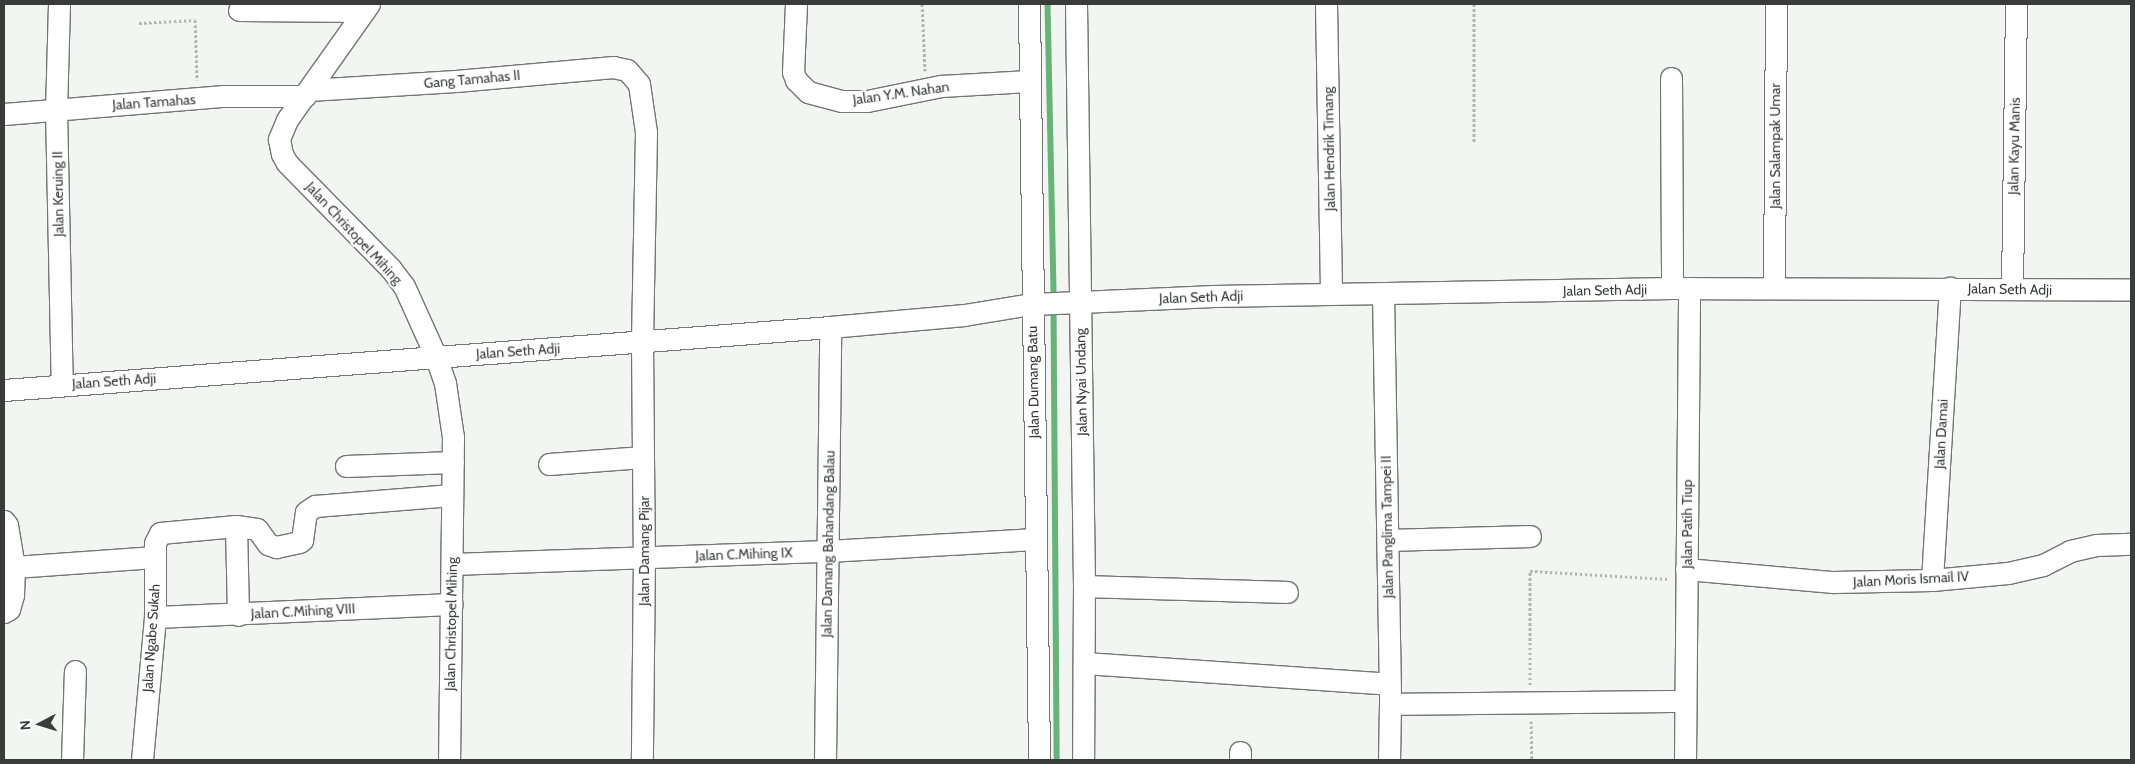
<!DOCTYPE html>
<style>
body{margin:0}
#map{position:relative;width:2135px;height:764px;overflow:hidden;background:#f2f5f2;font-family:Cabin,sans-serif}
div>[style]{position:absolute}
.stream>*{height:5.5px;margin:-2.75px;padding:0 2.75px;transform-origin:2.75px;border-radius:2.75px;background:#67b378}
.path>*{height:3px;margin-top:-1.5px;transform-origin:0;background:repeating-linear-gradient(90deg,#b2b4b2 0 2.5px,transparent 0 5px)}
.roads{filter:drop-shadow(1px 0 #737674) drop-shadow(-1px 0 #737674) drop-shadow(0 1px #737674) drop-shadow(0 -1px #737674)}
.minor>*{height:21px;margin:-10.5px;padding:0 10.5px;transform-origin:10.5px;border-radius:10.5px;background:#fff}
span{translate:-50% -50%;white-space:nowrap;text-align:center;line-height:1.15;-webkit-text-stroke:4px #fff;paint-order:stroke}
.street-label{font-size:14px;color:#3a3c3b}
.frame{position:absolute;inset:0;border:5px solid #3a3c3b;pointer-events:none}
.north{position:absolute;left:15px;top:699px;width:50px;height:50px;-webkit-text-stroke:4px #fff;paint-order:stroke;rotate:265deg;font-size:14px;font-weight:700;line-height:20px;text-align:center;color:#3a3c3b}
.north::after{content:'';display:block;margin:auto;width:18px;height:22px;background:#3a3c3b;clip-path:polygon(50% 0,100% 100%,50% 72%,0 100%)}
</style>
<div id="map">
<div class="stream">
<i style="left:1048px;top:4px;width:294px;rotate:88.8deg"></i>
<i style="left:1054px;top:307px;width:453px;rotate:89.6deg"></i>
</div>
<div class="path">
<i style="left:922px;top:4px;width:67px;rotate:87.4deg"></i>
<i style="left:1474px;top:4px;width:139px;rotate:90deg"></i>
<i style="left:139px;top:23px;width:56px;rotate:-3.1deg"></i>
<i style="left:195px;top:20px;width:60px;rotate:88.1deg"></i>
<i style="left:1530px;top:685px;width:114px;rotate:-90deg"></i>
<i style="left:1530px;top:571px;width:138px;rotate:3.3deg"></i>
<i style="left:1531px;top:721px;width:39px;rotate:89deg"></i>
</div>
<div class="roads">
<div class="minor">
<i style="left:59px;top:4px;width:105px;rotate:91.6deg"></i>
<i style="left:56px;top:109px;width:276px;rotate:88.8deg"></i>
<i style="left:369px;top:4px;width:142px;rotate:125.3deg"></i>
<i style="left:287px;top:120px;width:21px;rotate:113deg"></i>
<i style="left:279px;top:139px;width:15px;rotate:79deg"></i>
<i style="left:282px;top:154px;width:10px;rotate:61deg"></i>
<i style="left:287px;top:163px;width:148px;rotate:45.5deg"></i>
<i style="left:391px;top:269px;width:21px;rotate:53deg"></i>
<i style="left:404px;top:286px;width:78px;rotate:65.7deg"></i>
<i style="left:436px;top:357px;width:28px;rotate:71deg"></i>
<i style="left:445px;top:383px;width:55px;rotate:81.6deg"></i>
<i style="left:453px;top:437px;width:323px;rotate:90.7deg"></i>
<i style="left:796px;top:4px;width:68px;rotate:92.5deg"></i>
<i style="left:793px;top:72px;width:9px;rotate:69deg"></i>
<i style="left:796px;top:80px;width:17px;rotate:45deg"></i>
<i style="left:808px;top:92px;width:35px;rotate:15deg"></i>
<i style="left:842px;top:101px;width:25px"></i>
<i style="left:867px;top:101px;width:76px;rotate:-11.5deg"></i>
<i style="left:941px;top:86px;width:88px;rotate:-3.3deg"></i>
<i style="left:1029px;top:4px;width:756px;rotate:89.24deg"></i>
<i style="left:1076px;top:4px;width:582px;rotate:89.21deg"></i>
<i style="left:1084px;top:586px;width:174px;rotate:90.3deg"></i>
<i style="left:1326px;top:4px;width:290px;rotate:89deg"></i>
<i style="left:239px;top:10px;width:125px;rotate:0.5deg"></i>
<i style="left:1671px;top:78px;width:210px;rotate:89.7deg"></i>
<i style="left:309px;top:90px;width:147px;rotate:-3.5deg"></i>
<i style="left:456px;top:81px;width:158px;rotate:-5.1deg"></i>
<i style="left:613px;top:67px;width:14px;rotate:12deg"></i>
<i style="left:627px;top:70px;width:18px;rotate:49deg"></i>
<i style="left:639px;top:84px;width:49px;rotate:81.7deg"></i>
<i style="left:646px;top:132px;width:210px;rotate:91.1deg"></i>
<i style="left:642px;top:342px;width:215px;rotate:89.5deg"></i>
<i style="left:644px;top:557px;width:203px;rotate:90.6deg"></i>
<i style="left:4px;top:114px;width:221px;rotate:-4.7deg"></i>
<i style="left:224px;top:96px;width:81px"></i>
<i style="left:1774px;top:288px;width:284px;rotate:-89.6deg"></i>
<i style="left:2012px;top:289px;width:285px;rotate:-89.2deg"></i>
<i style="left:1383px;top:293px;width:411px;rotate:89deg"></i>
<i style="left:1390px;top:704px;width:56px;rotate:91deg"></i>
<i style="left:4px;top:390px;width:828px;rotate:-4.36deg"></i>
<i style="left:830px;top:327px;width:135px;rotate:-5.1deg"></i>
<i style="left:964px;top:315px;width:68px;rotate:-9.3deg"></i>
<i style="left:1031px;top:304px;width:49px;rotate:-2.3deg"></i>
<i style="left:1080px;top:302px;width:134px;rotate:-2.6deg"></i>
<i style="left:1214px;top:296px;width:458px;rotate:-1deg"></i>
<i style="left:1672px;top:288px;width:459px;rotate:0.2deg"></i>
<i style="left:549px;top:464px;width:94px;rotate:-4.3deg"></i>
<i style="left:346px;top:466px;width:107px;rotate:-2.1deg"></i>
<i style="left:4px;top:521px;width:5px;rotate:53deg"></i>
<i style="left:7px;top:525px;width:43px;rotate:80.5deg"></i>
<i style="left:14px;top:567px;width:141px;rotate:-4.1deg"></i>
<i style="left:236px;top:526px;width:21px;rotate:8deg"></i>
<i style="left:257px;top:529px;width:19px;rotate:54deg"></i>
<i style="left:268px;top:544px;width:9px;rotate:21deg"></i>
<i style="left:276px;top:547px;width:24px;rotate:-12deg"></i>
<i style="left:299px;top:542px;width:4px;rotate:-34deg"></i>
<i style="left:302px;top:540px;width:28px;rotate:-82deg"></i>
<i style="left:306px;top:512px;width:11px;rotate:-34deg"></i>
<i style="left:315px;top:506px;width:137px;rotate:-4.6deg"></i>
<i style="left:1388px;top:540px;width:142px;rotate:-1.6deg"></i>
<i style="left:452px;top:564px;width:376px;rotate:-2deg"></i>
<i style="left:828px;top:551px;width:207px;rotate:-3.3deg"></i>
<i style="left:1686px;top:569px;width:148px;rotate:5.1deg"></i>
<i style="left:1833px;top:582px;width:99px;rotate:-1.2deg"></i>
<i style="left:1932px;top:580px;width:76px;rotate:-5.3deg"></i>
<i style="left:2008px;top:573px;width:36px;rotate:-13deg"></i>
<i style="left:2043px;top:565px;width:30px;rotate:-27deg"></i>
<i style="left:2070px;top:551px;width:27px;rotate:-13deg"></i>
<i style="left:2096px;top:545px;width:35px;rotate:-2deg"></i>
<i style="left:1932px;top:580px;width:293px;rotate:-86.5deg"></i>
<i style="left:1084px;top:586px;width:203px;rotate:1.7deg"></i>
<i style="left:4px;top:612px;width:6px;rotate:-31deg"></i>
<i style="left:9px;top:609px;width:15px;rotate:-74deg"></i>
<i style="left:13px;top:595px;width:28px;rotate:-88deg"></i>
<i style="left:155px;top:617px;width:297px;rotate:-2.5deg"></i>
<i style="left:1084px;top:663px;width:306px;rotate:3.9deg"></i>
<i style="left:1390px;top:704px;width:295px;rotate:-0.6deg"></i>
<i style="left:1240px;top:752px;width:8px;rotate:90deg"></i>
<i style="left:72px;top:760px;width:89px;rotate:-88.1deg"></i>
<i style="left:142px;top:760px;width:144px;rotate:-84.8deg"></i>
<i style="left:155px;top:617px;width:74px;rotate:-90deg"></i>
<i style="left:155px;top:543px;width:11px;rotate:-63deg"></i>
<i style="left:160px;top:533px;width:76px;rotate:-5.3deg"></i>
<i style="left:236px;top:526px;width:89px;rotate:88.7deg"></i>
<i style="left:825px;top:760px;width:433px;rotate:-89.3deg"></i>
<i style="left:1685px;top:760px;width:472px;rotate:-89.5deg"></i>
</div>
</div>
<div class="street-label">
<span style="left:472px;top:79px;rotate:-5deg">Gang Tamahas II</span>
<span style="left:901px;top:93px;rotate:-8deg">Jalan Y.M. Nahan</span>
<span style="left:154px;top:102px;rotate:-4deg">Jalan Tamahas</span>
<span style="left:1775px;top:146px;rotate:-90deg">Jalan Salampak Umar</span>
<span style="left:2014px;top:146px;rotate:-89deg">Jalan Kayu Manis</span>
<span style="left:1329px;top:149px;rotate:-91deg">Jalan Hendrik Timang</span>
<span style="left:58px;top:194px;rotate:-91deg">Jalan Keruing II</span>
<span style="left:354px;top:233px;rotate:47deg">Jalan Christopel Mihing</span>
<span style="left:2010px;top:289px;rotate:1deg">Jalan Seth Adji</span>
<span style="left:1605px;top:290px;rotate:-1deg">Jalan Seth Adji</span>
<span style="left:1201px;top:297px;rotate:-2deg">Jalan Seth Adji</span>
<span style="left:518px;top:351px;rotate:-4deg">Jalan Seth Adji</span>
<span style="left:114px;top:381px;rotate:-4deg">Jalan Seth Adji</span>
<span style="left:1033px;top:382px;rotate:-91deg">Jalan Dumang Batu</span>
<span style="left:1081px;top:382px;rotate:-91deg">Jalan Nyai Undang</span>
<span style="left:1941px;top:434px;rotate:-87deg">Jalan Damai</span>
<span style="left:1687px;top:524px;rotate:-90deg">Jalan Patih Tiup</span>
<span style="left:1387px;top:527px;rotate:-91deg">Jalan Panglima Tampei II</span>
<span style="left:828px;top:544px;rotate:-89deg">Jalan Damang Bahandang Balau</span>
<span style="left:644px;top:551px;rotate:-90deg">Jalan Damang Pijar</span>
<span style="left:744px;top:554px;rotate:-2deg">Jalan C.Mihing IX</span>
<span style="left:1911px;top:579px;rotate:-3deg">Jalan Moris Ismail IV</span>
<span style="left:303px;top:611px;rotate:-3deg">Jalan C.Mihing VIII</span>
<span style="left:451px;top:624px;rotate:-89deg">Jalan Christopel Mihing</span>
<span style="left:151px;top:638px;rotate:-86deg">Jalan Ngabe Sukah</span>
</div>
<div class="frame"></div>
<div class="north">N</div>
</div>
